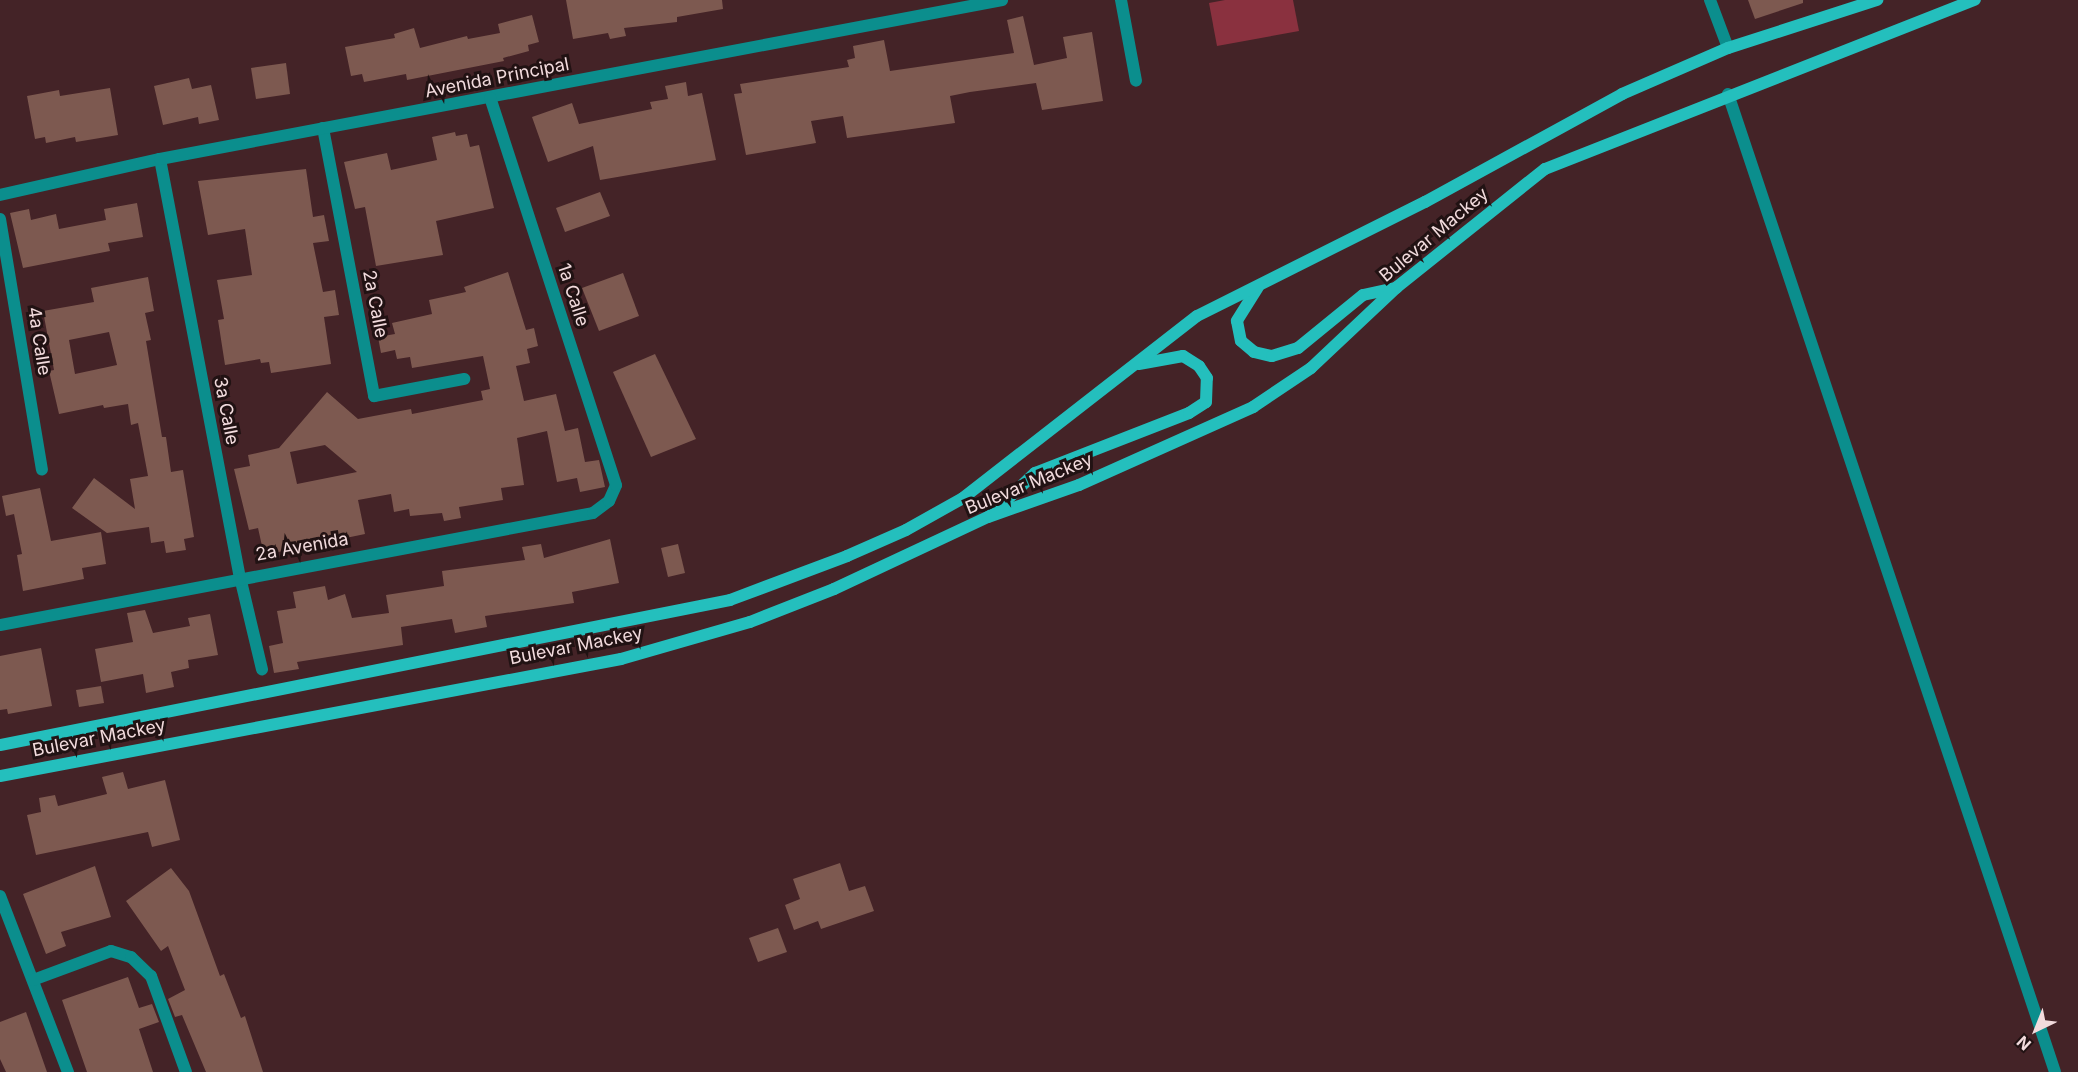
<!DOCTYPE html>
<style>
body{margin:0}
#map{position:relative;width:2078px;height:1072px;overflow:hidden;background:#442327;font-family:Inter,sans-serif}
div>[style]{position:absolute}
.green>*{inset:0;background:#8a313f}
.building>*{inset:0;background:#7d5950}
.minor>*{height:12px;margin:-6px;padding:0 6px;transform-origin:6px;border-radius:6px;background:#0b8e8d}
.tertiary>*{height:12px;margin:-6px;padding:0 6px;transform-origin:6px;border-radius:6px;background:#0b8e8d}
.secondary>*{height:12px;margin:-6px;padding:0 6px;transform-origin:6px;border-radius:6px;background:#24bfbd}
span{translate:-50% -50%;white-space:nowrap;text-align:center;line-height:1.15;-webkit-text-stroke:6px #211213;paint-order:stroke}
.street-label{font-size:18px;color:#f2dbdd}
.north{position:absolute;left:2006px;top:1000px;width:60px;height:60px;-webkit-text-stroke:4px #211213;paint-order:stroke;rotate:223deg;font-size:16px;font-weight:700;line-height:24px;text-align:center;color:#f2dbdd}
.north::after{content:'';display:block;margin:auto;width:21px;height:27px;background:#f2dbdd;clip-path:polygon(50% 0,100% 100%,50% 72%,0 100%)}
</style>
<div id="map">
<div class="green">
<i style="clip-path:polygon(1225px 0,1293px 0,1299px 31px,1217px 46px,1209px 3px)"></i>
</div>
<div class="building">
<i style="clip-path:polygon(566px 0,722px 0,723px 9px,677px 17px,677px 22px,624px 28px,626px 36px,610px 39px,608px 33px,573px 39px)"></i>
<i style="clip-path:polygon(1748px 0,1803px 0,1803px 3px,1755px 19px)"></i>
<i style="clip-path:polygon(532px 15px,539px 42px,528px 45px,529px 51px,503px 58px,504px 61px,407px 80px,406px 74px,364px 82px,362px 74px,351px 76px,345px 47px,395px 38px,394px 34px,414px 28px,420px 48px,467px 36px,468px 39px,500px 33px,498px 24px)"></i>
<i style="clip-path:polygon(1023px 16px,1034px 65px,1067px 58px,1063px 37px,1092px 32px,1103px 101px,1042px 110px,1036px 83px,970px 92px,950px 96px,955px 123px,847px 138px,843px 116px,811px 121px,816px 143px,746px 155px,734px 94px,742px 93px,740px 84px,849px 67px,847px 60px,855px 58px,853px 46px,884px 40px,890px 71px,1014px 53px,1007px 20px)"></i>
<i style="clip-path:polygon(286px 63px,290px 94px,256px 99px,251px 68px)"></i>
<i style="clip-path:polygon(189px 78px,192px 89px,211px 85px,219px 120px,199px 124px,198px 117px,163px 125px,154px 86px)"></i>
<i style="clip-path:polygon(686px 82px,688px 96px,702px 93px,716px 160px,600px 180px,593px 146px,548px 162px,532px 117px,572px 103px,579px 124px,652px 109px,650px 102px,668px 99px,665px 86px)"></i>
<i style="clip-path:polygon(110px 88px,118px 135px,76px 142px,75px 137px,46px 143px,45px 137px,35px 139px,27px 96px,59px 90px,60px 96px)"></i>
<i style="clip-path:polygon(455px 132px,456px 136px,467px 134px,470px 147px,479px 145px,494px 208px,436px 221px,443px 255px,376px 266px,365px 207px,355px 209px,344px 162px,387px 153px,391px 170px,437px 160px,432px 137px)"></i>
<i style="clip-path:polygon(306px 169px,313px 217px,324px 215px,329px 241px,313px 243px,323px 292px,335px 290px,339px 315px,324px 317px,331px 364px,271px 373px,269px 362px,261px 363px,260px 359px,225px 365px,218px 320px,224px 319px,217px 280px,252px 275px,245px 229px,208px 235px,198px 181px)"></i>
<i style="clip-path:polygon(600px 192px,610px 216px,565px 232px,556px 208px)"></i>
<i style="clip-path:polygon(137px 203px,143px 237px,108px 243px,110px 251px,23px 268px,10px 213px,29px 209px,31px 220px,56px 214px,59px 229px,106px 220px,104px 209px)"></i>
<i style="clip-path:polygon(evenodd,508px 272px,526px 330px,534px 328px,538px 346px,527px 349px,530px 363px,516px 366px,524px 401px,556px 394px,565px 431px,578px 428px,585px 462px,599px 460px,605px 487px,580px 492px,577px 478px,557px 482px,547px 431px,517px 438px,524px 485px,501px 488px,503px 500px,459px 507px,461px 518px,444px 521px,442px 513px,410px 516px,409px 509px,394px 512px,391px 494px,358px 500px,365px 534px,264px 555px,258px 528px,249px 530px,234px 469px,250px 466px,248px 455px,279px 448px,327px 392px,358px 419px,411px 409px,412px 414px,483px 400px,481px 391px,490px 389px,483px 356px,412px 368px,410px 357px,397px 359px,395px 350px,381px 353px,378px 337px,395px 334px,392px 323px,432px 314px,429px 300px,466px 292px,464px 287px,508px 272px,325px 445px,357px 472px,297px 484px,290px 452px,325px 445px)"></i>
<i style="clip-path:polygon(623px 273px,639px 316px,599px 331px,582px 288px)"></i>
<i style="clip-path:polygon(evenodd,148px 277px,154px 311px,145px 313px,151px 340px,146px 341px,162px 437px,166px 437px,171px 472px,183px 470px,194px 537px,184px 539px,186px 550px,166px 553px,164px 541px,151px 543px,149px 527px,107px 533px,72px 508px,94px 478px,135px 509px,130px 479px,148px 476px,138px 423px,131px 425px,128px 404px,104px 408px,103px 405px,59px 414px,49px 371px,54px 370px,43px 311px,94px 302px,91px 288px,148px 277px,109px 332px,117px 365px,75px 374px,69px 340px,109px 332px)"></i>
<i style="clip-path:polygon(655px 354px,696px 439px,651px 457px,613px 372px)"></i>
<i style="clip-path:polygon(40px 488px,51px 541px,101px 532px,106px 564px,82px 568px,84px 579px,23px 591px,17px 555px,22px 554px,14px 514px,6px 516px,2px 496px)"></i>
<i style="clip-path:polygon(610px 539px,619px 583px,572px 592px,574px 603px,485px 616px,487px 627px,455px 633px,452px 619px,401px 627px,403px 645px,297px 662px,299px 669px,274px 673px,269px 646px,283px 643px,277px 611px,296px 608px,293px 592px,325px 586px,328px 600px,345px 594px,352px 618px,389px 613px,386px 595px,444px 586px,442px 571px,525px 560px,522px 547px,541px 544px,544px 558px)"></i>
<i style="clip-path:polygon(678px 544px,685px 573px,668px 577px,661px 548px)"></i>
<i style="clip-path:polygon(145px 610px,153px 633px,190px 626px,188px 618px,210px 614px,218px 655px,188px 660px,189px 668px,171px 672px,174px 687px,146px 693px,143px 674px,101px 682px,95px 649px,133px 642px,127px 613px)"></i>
<i style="clip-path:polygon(41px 648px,52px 706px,8px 714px,7px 709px,0 710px,0 656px)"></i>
<i style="clip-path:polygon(101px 686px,104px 703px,79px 707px,76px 690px)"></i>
<i style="clip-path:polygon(123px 772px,128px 789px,165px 780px,180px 840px,152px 847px,148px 832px,36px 855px,27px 815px,41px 812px,39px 798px,55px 795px,58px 806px,107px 794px,102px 777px)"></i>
<i style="clip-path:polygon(840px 863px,849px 891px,865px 886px,874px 911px,821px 929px,818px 921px,794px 930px,785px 905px,800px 899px,793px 879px)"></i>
<i style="clip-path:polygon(95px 866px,111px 917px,61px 932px,66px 946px,46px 954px,23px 894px)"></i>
<i style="clip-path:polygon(171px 868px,189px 891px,220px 976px,224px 974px,241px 1018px,245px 1016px,263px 1072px,206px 1072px,182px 1015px,175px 1017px,168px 999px,185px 990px,168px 946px,161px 951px,126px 901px)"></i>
<i style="clip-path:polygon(778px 928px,787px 952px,758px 962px,749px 938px)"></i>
<i style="clip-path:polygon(128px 977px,139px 1008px,152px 1004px,159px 1022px,139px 1029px,153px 1072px,87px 1072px,62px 1000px)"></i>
<i style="clip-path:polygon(26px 1012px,47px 1072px,6px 1072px,0 1059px,0 1022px)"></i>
</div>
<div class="minor">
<i style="left:1121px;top:0;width:82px;rotate:79.5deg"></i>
<i style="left:1710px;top:0;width:51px;rotate:69.4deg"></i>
<i style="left:323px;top:128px;width:273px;rotate:79.2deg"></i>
<i style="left:374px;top:396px;width:92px;rotate:-10.7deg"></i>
<i style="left:160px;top:159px;width:426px;rotate:79.2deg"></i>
<i style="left:240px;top:577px;width:95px;rotate:76.6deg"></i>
<i style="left:0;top:195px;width:164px;rotate:-12.7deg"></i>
<i style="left:160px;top:159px;width:857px;rotate:-10.69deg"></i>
<i style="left:0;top:219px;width:254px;rotate:80.5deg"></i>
<i style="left:0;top:625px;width:603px;rotate:-10.7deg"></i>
<i style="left:593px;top:513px;width:20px;rotate:-37deg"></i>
<i style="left:609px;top:501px;width:17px;rotate:-66deg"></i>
<i style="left:616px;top:485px;width:407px;rotate:-108deg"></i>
<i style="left:0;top:896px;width:189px;rotate:68.9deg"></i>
<i style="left:33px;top:980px;width:83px;rotate:-20.4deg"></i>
<i style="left:111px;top:951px;width:21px;rotate:17deg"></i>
<i style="left:131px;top:957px;width:28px;rotate:44deg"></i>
<i style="left:151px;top:976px;width:102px;rotate:70deg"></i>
</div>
<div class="tertiary">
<i style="left:1728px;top:94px;width:1031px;rotate:71.51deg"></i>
</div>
<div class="secondary">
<i style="left:1258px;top:287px;width:40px;rotate:122deg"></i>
<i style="left:1237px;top:321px;width:20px;rotate:79deg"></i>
<i style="left:1241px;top:341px;width:17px;rotate:40deg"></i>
<i style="left:1254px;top:352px;width:18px;rotate:13deg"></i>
<i style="left:1272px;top:356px;width:27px;rotate:-17deg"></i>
<i style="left:1298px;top:348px;width:84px;rotate:-39.2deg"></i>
<i style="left:1363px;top:295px;width:34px;rotate:-12deg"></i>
<i style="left:991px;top:515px;width:61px;rotate:-43.7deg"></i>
<i style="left:1035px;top:473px;width:165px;rotate:-21.3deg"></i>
<i style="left:1189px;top:413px;width:20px;rotate:-33deg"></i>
<i style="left:1206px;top:402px;width:24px;rotate:-88deg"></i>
<i style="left:1207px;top:378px;width:14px;rotate:-124deg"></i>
<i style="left:1199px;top:366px;width:19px;rotate:-148deg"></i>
<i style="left:1183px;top:356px;width:45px;rotate:169.7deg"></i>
<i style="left:0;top:745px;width:744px;rotate:-11.23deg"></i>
<i style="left:730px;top:600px;width:125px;rotate:-20.6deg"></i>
<i style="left:847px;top:556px;width:64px;rotate:-23.8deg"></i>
<i style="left:906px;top:530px;width:65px;rotate:-29.3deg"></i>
<i style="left:963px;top:498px;width:296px;rotate:-37.9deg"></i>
<i style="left:1197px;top:316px;width:255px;rotate:-26.6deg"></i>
<i style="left:1425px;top:202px;width:225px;rotate:-28.7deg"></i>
<i style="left:1622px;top:94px;width:116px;rotate:-23.5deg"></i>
<i style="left:1728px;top:48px;width:157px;rotate:-17.9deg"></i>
<i style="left:0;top:776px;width:632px;rotate:-10.67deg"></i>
<i style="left:621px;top:659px;width:134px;rotate:-16deg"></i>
<i style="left:750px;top:622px;width:90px;rotate:-21.4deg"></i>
<i style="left:834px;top:589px;width:170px;rotate:-25.1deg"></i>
<i style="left:988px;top:517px;width:96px;rotate:-19.4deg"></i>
<i style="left:1079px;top:485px;width:191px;rotate:-24.1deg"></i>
<i style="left:1253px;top:407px;width:70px;rotate:-33.9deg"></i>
<i style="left:1311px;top:368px;width:118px;rotate:-43.3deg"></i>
<i style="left:1397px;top:287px;width:189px;rotate:-38.6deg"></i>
<i style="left:1545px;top:169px;width:462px;rotate:-21.5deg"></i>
</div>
<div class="street-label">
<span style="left:497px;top:78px;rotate:-11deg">Avenida Principal</span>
<span style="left:1434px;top:235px;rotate:-40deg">Bulevar Mackey</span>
<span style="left:573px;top:295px;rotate:72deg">1a Calle</span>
<span style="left:375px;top:304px;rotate:79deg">2a Calle</span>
<span style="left:39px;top:341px;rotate:81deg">4a Calle</span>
<span style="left:226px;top:411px;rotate:79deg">3a Calle</span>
<span style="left:1029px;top:484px;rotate:-22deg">Bulevar Mackey</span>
<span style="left:302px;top:547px;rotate:-10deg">2a Avenida</span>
<span style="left:576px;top:646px;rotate:-11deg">Bulevar Mackey</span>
<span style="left:99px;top:738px;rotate:-11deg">Bulevar Mackey</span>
</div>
<div class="north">N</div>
</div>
